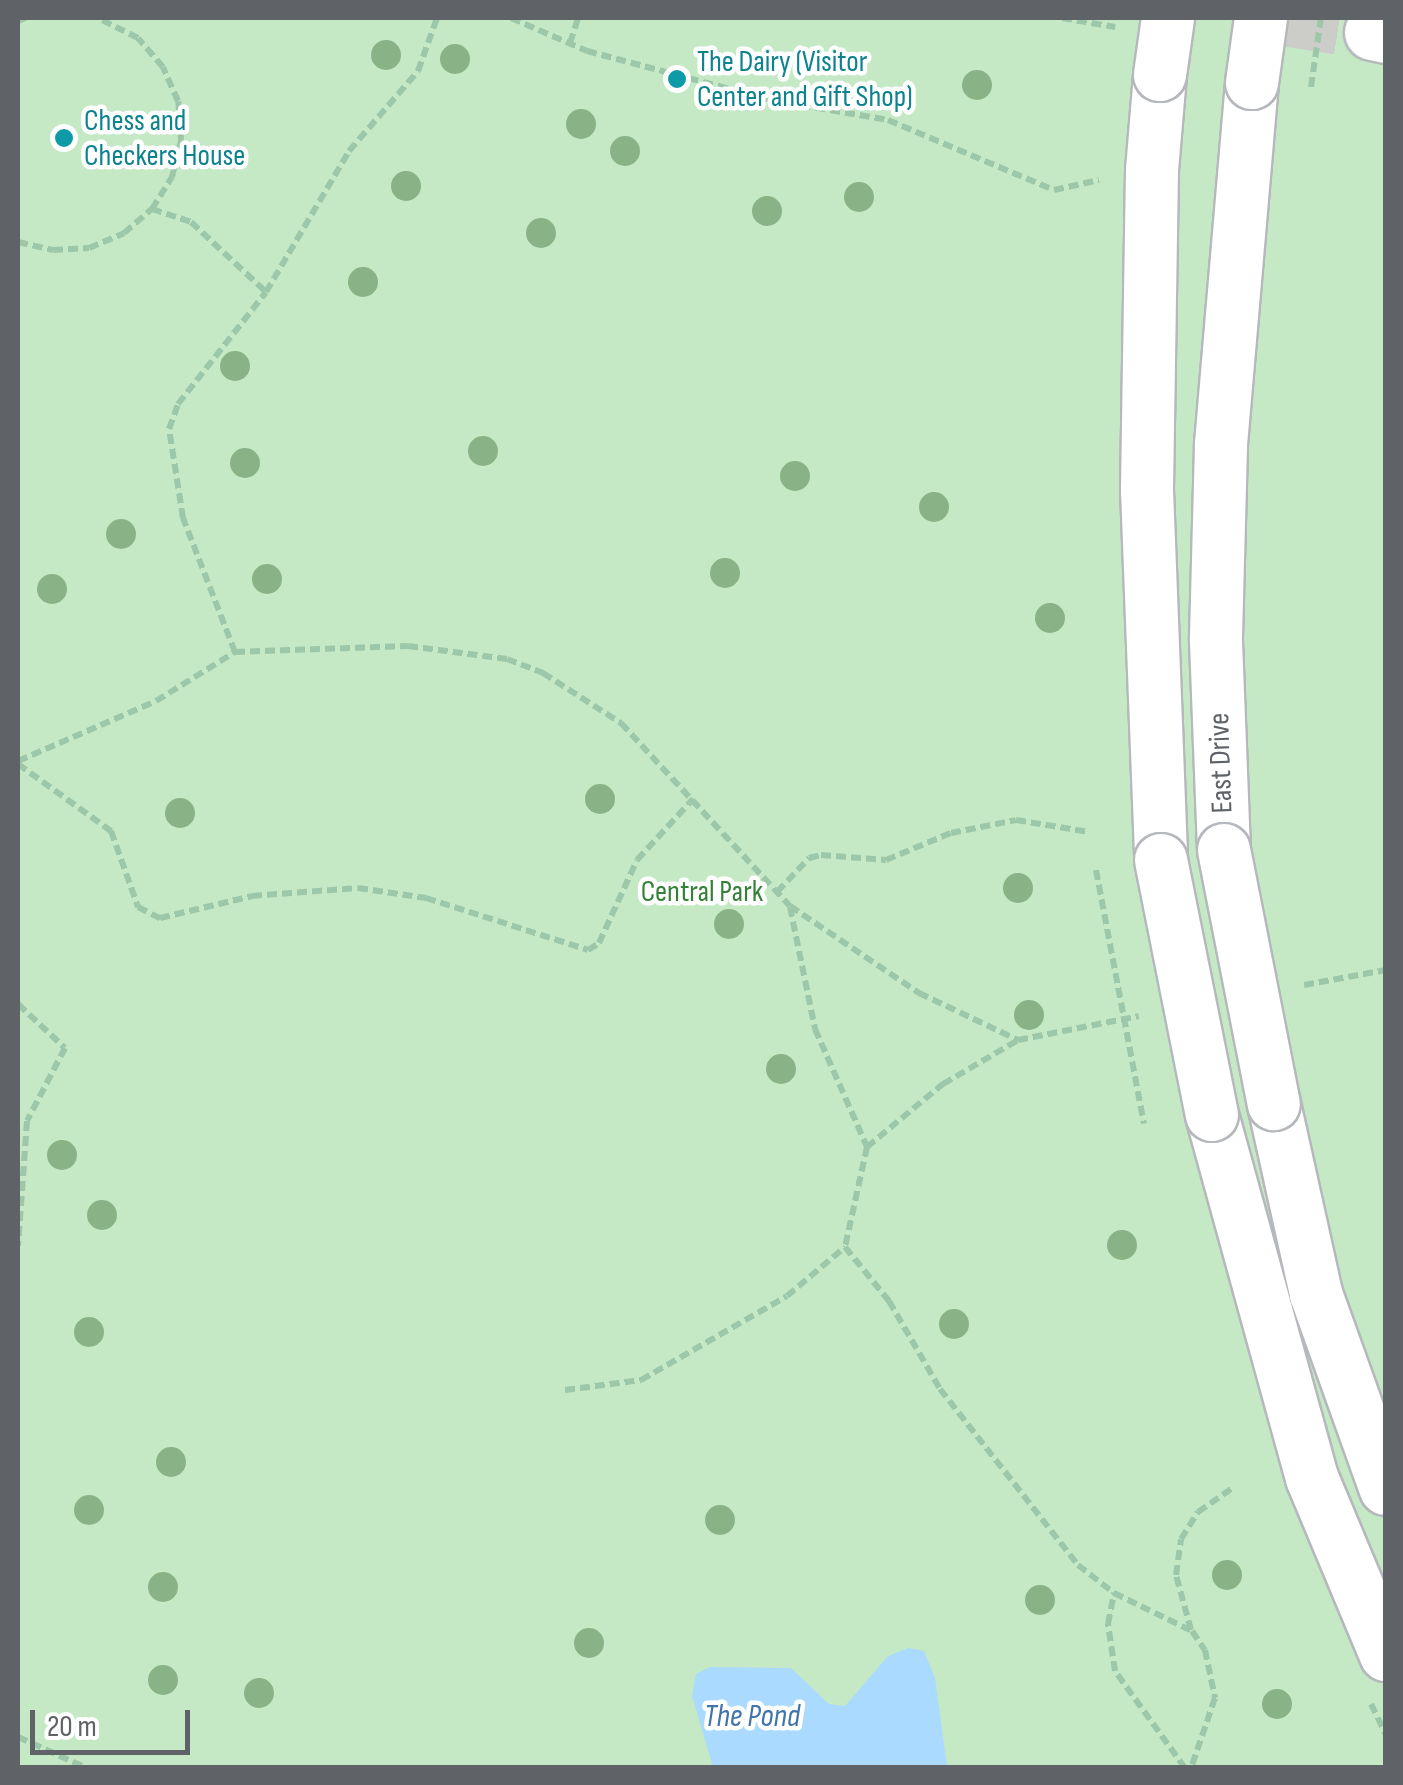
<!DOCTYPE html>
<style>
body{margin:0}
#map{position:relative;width:1403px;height:1785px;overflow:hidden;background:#f1efe8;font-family:"Sofia Sans Condensed",sans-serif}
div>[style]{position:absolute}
.green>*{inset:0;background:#c5e8c5}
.water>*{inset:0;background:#aadaff}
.secondary-tunnel>*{height:55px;margin-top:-27.5px;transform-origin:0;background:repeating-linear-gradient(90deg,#ccccc8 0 55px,transparent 0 83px)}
.path>*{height:6px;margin-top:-3px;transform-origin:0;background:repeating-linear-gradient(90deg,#9cc7a9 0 10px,transparent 0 15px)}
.roads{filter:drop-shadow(2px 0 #b5b8bc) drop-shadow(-2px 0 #b5b8bc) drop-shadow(0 2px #b5b8bc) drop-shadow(0 -2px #b5b8bc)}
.minor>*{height:52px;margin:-26px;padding:0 26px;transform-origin:26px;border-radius:26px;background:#fff}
.secondary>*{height:55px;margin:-27.5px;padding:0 27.5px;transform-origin:27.5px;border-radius:27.5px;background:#fff}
.path-bridge>*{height:6px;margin-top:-3px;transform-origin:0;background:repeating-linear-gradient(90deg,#9cc7a9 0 10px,transparent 0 15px)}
.bridges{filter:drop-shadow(2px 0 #b5b8bc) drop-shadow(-2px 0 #b5b8bc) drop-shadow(0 2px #b5b8bc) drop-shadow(0 -2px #b5b8bc)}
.minor-bridge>*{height:52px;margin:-26px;padding:0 26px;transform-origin:26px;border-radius:26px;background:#fff}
.trees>*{width:30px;height:30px;margin:-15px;border-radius:50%;background:#89b387}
.dots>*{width:28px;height:28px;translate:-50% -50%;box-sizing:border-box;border:5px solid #fff;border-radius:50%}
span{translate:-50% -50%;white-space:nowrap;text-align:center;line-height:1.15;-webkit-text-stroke:9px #fff;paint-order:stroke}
.culture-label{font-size:30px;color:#0d838f}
.left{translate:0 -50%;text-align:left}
.street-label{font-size:30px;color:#5f6368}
.park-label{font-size:30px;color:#348238}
.water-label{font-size:32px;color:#4174aa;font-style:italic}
.frame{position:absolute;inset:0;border:20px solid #5f6368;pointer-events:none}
.scale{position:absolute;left:30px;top:1710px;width:160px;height:45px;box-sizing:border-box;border:5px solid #5f6368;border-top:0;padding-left:12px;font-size:30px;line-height:35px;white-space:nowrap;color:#5f6368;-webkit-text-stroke:8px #fff;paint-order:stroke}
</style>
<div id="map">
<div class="green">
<i style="clip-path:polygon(18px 18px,1385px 18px,1385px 1767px,18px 1767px)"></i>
</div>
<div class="water">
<i style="clip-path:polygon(908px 1648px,924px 1651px,935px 1678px,947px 1767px,713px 1767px,692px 1696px,696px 1674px,710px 1667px,791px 1668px,829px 1704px,845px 1706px,888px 1656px)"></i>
</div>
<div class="secondary-tunnel">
<i style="left:1284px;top:18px;width:89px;rotate:9deg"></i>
</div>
<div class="path">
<i style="left:511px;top:18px;width:83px;rotate:23.5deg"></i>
<i style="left:587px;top:51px;width:190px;rotate:14.9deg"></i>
<i style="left:771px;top:100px;width:119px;rotate:9.7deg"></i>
<i style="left:888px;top:120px;width:180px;rotate:22.9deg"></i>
<i style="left:1054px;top:190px;width:46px;rotate:-12.5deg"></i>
<i style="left:1062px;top:18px;width:54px;rotate:9.6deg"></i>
<i style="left:18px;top:21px;width:8px;rotate:-23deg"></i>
<i style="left:570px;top:43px;width:26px;rotate:-72deg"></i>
<i style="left:152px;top:209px;width:41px;rotate:18.4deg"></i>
<i style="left:191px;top:222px;width:103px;rotate:43deg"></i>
<i style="left:18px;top:242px;width:36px;rotate:13deg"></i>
<i style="left:53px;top:250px;width:36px;rotate:-3deg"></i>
<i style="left:89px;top:248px;width:38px;rotate:-23deg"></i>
<i style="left:124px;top:233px;width:37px;rotate:-41deg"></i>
<i style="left:152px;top:209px;width:38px;rotate:-58deg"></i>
<i style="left:172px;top:177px;width:38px;rotate:-76deg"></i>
<i style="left:181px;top:140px;width:39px;rotate:-94deg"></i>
<i style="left:178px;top:101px;width:37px;rotate:-114deg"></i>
<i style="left:163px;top:67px;width:38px;rotate:-131deg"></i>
<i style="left:138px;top:38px;width:45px;rotate:-153.4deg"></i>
<i style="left:235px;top:652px;width:144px;rotate:-111.2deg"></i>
<i style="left:183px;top:518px;width:90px;rotate:-98.9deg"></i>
<i style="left:169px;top:429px;width:27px;rotate:-70deg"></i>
<i style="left:178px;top:404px;width:142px;rotate:-51.8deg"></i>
<i style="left:266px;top:292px;width:164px;rotate:-59.5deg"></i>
<i style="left:349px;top:151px;width:106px;rotate:-49.2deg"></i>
<i style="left:418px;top:71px;width:56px;rotate:-70.3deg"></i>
<i style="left:18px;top:761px;width:150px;rotate:-23.5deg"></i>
<i style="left:156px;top:701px;width:93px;rotate:-31.8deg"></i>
<i style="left:235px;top:652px;width:173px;rotate:-2deg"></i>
<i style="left:408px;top:646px;width:100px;rotate:7.5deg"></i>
<i style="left:507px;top:659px;width:39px;rotate:21deg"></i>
<i style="left:543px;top:673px;width:93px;rotate:32.7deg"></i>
<i style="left:621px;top:723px;width:249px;rotate:47.3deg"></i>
<i style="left:790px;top:906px;width:156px;rotate:34deg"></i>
<i style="left:919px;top:993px;width:110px;rotate:25.4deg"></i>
<i style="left:18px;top:764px;width:115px;rotate:35.8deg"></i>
<i style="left:111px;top:831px;width:81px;rotate:70.4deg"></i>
<i style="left:138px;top:907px;width:25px;rotate:27deg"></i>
<i style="left:160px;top:918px;width:95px;rotate:-13.4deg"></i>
<i style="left:252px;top:896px;width:106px;rotate:-4.3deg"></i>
<i style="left:358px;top:888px;width:69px;rotate:8.4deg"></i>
<i style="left:426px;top:898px;width:170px;rotate:17.8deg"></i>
<i style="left:588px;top:950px;width:13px;rotate:-32deg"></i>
<i style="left:599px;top:943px;width:91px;rotate:-65.4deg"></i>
<i style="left:637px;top:860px;width:83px;rotate:-47.4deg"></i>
<i style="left:777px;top:892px;width:47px;rotate:-46.7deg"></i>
<i style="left:809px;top:858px;width:12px;rotate:-14deg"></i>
<i style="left:821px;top:855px;width:65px;rotate:4.4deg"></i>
<i style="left:886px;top:860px;width:70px;rotate:-22.6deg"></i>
<i style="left:951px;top:833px;width:66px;rotate:-11.3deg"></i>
<i style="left:1016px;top:820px;width:74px;rotate:9.3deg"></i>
<i style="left:790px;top:907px;width:125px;rotate:78.4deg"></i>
<i style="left:815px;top:1029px;width:129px;rotate:66.2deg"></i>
<i style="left:867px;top:1147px;width:102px;rotate:102.4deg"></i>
<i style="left:845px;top:1247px;width:70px;rotate:50.8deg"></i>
<i style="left:889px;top:1301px;width:102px;rotate:59.9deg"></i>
<i style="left:940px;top:1389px;width:224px;rotate:51.9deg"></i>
<i style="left:1078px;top:1565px;width:46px;rotate:37.9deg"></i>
<i style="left:1304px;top:985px;width:83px;rotate:-10.4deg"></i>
<i style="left:18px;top:1004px;width:64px;rotate:43.1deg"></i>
<i style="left:65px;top:1048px;width:82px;rotate:117.5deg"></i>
<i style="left:27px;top:1121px;width:125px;rotate:94.1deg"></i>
<i style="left:867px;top:1147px;width:99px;rotate:-39.7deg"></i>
<i style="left:943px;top:1084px;width:87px;rotate:-30.4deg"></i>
<i style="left:1018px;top:1040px;width:123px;rotate:-11.2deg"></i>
<i style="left:565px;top:1390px;width:77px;rotate:-7.5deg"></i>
<i style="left:641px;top:1380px;width:168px;rotate:-29.9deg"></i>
<i style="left:787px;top:1296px;width:76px;rotate:-40.2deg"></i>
<i style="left:1191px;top:1630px;width:57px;rotate:-105.3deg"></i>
<i style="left:1176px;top:1575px;width:36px;rotate:-82deg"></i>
<i style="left:1181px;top:1539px;width:32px;rotate:-58deg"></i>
<i style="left:1198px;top:1512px;width:44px;rotate:-34.8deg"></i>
<i style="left:1371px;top:1704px;width:34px;rotate:64deg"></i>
<i style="left:18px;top:1737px;width:76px;rotate:24.2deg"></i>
<i style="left:1185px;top:1768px;width:120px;rotate:-125.8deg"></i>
<i style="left:1115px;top:1671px;width:48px;rotate:-98.5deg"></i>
<i style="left:1108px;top:1624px;width:32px;rotate:-79deg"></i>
<i style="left:1114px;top:1593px;width:87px;rotate:26deg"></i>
<i style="left:1192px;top:1631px;width:23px;rotate:56deg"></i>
<i style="left:1205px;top:1650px;width:49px;rotate:78.2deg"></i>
<i style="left:1215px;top:1698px;width:74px;rotate:108.9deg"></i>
</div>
<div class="roads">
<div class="minor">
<i style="left:1160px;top:75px;width:95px;rotate:94.8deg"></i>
<i style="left:1152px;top:170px;width:320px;rotate:90.9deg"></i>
<i style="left:1147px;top:490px;width:370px;rotate:87.8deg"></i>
<i style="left:1224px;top:850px;width:213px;rotate:-92.2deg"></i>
<i style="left:1216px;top:637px;width:193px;rotate:-88.5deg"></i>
<i style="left:1221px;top:444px;width:362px;rotate:-85.1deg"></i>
<i style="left:1274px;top:1104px;width:195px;rotate:77.5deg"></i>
<i style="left:1316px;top:1294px;width:207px;rotate:70.3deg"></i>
<i style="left:1212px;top:1115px;width:377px;rotate:74.6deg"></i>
<i style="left:1312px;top:1478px;width:192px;rotate:67.3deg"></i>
</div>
<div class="secondary">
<i style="left:1372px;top:32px;width:14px;rotate:12deg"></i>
</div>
</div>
<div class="path-bridge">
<i style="left:1311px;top:87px;width:70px;rotate:-81.8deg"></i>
<i style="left:1096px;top:870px;width:258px;rotate:79.3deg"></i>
</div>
<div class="bridges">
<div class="minor-bridge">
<i style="left:1160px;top:75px;width:58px;rotate:-82deg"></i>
<i style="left:1252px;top:83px;width:66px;rotate:-82.1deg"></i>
<i style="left:1224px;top:850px;width:259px;rotate:78.9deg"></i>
<i style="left:1161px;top:860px;width:260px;rotate:78.7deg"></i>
</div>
</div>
<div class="trees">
<i style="left:386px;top:55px"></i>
<i style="left:455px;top:59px"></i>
<i style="left:977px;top:85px"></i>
<i style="left:581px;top:124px"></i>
<i style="left:625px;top:151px"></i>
<i style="left:406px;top:186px"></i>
<i style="left:859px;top:197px"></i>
<i style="left:767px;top:211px"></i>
<i style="left:541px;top:233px"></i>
<i style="left:363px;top:282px"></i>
<i style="left:235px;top:366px"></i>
<i style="left:483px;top:451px"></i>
<i style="left:245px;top:463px"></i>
<i style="left:795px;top:476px"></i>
<i style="left:934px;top:507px"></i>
<i style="left:121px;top:534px"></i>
<i style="left:725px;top:573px"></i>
<i style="left:267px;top:579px"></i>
<i style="left:52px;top:589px"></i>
<i style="left:1050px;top:618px"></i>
<i style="left:600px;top:799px"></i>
<i style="left:180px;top:813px"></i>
<i style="left:1018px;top:888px"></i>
<i style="left:729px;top:924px"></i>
<i style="left:1029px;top:1015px"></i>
<i style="left:781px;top:1069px"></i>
<i style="left:62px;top:1155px"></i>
<i style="left:102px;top:1215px"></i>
<i style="left:1122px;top:1245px"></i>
<i style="left:954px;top:1324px"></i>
<i style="left:89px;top:1332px"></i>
<i style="left:171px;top:1462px"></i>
<i style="left:89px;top:1510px"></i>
<i style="left:720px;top:1520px"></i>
<i style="left:1227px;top:1575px"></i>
<i style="left:163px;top:1587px"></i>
<i style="left:1040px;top:1600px"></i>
<i style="left:589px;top:1643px"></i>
<i style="left:163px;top:1680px"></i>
<i style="left:259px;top:1693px"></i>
<i style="left:1277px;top:1704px"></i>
</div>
<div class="dots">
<i style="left:677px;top:79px;background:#0f9aa8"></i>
<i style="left:64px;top:138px;background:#0f9aa8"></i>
</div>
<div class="culture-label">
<span class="left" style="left:697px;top:79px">The Dairy (Visitor<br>Center and Gift Shop)</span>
<span class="left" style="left:84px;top:138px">Chess and<br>Checkers House</span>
</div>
<div class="street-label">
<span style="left:1221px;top:763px;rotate:-92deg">East Drive</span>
</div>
<div class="park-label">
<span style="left:702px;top:892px">Central Park</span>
</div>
<div class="water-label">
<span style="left:752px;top:1717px">The Pond</span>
</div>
<div class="frame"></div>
<div class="scale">20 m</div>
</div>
